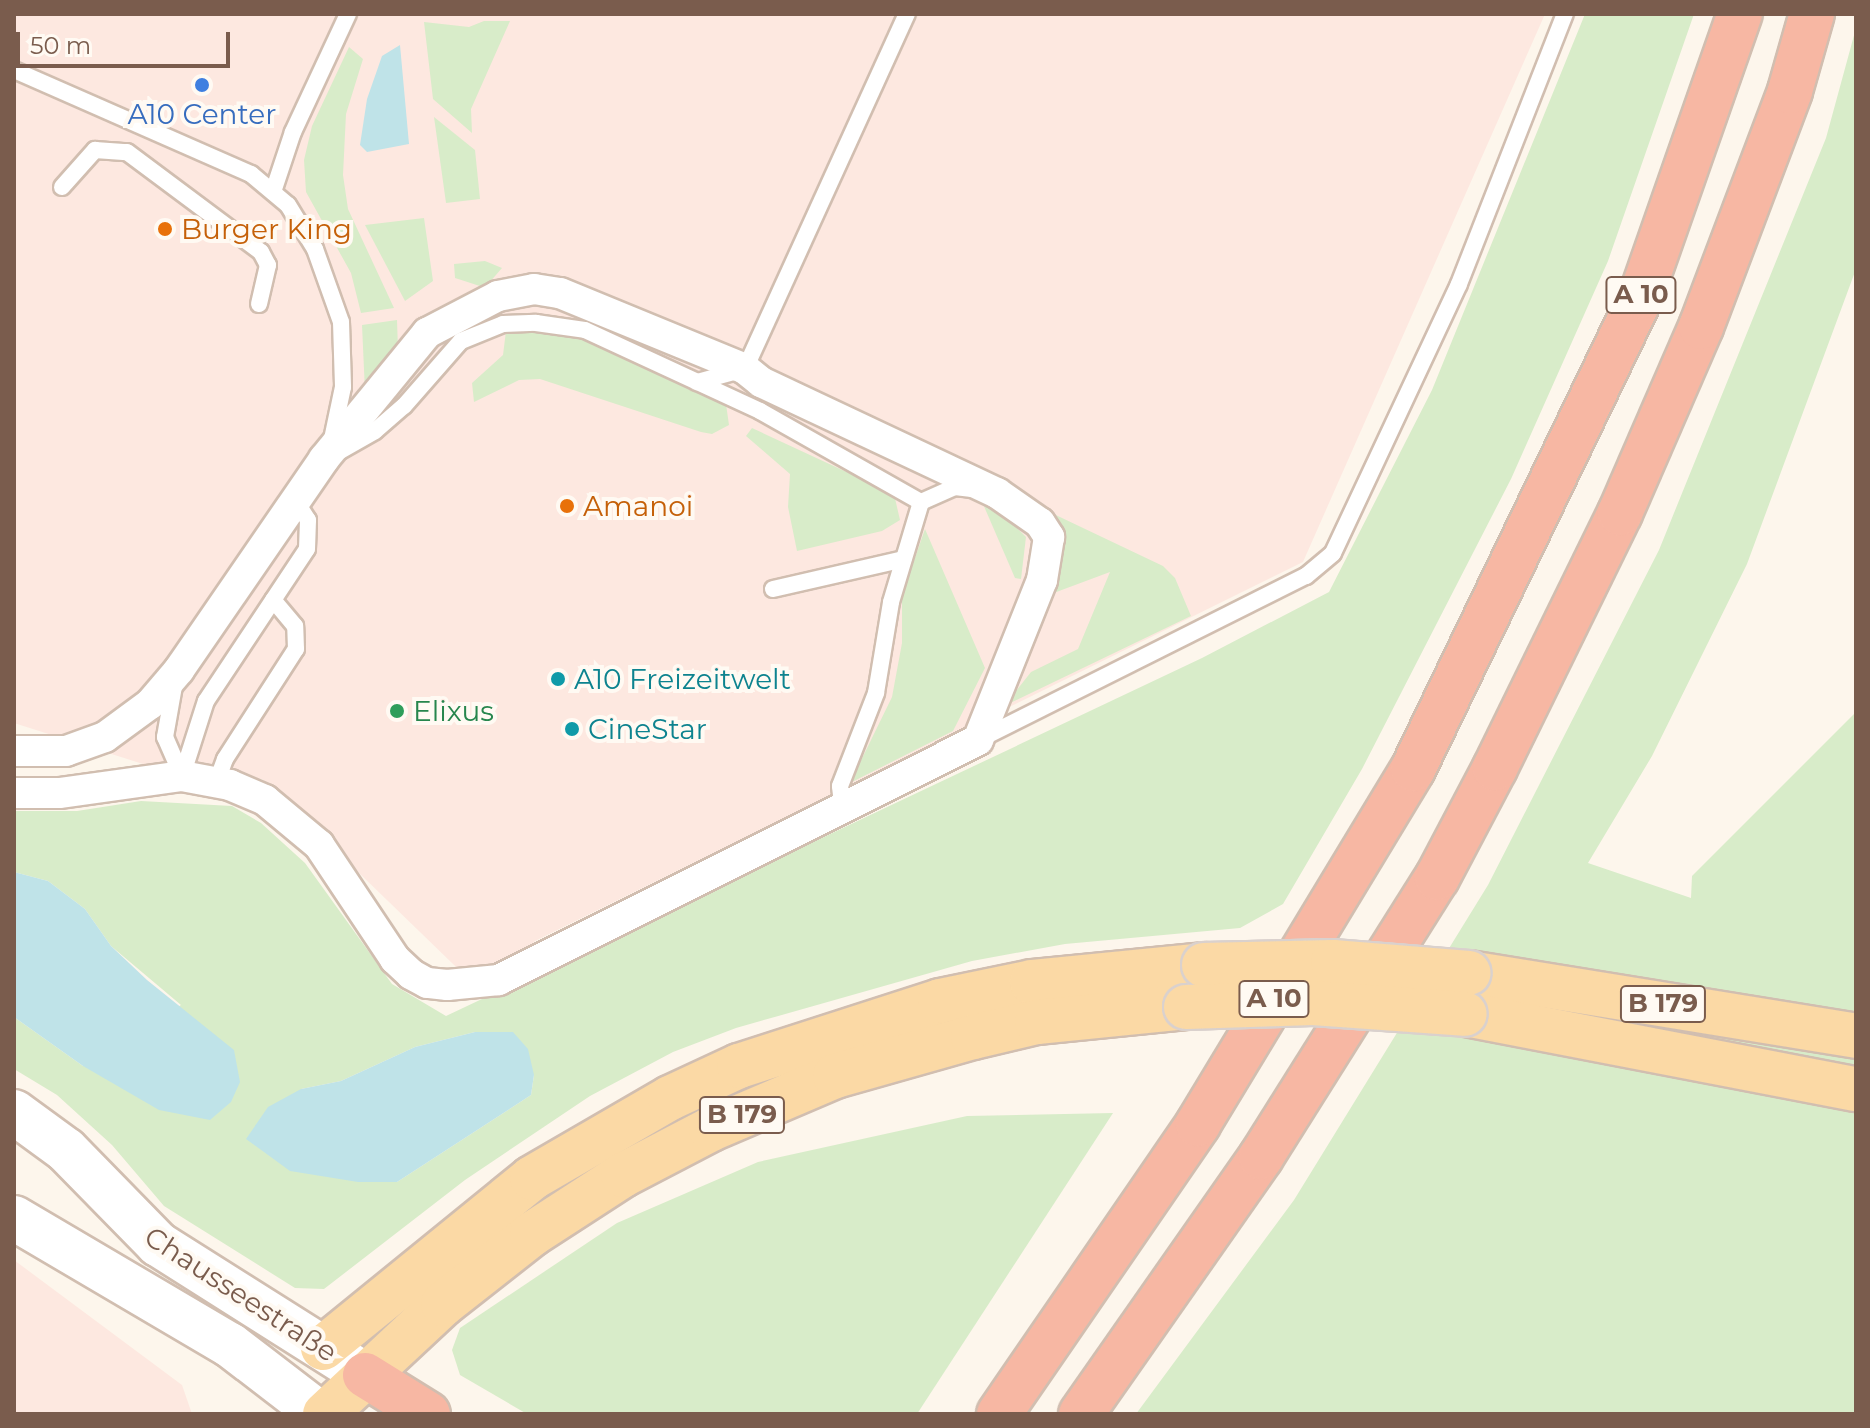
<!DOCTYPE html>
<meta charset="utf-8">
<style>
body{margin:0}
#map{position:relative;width:1870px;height:1428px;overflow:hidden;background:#fdf6ec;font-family:Montserrat,sans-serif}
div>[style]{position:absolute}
.commercial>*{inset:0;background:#fde8e0}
.green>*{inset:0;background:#d8ecc9}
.water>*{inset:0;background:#bfe3e8}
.roads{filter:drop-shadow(2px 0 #d1beb0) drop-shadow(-2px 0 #d1beb0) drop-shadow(0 2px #d1beb0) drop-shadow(0 -2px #d1beb0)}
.lane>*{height:16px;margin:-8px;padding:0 8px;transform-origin:8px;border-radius:8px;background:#fff}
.street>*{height:30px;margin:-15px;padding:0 15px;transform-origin:15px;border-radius:15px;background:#fff}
.secondary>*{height:44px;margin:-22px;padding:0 22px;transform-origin:22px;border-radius:22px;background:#fff}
.primary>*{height:44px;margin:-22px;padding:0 22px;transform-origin:22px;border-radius:22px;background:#fbd9a5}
.highway>*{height:44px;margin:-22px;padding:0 22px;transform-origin:22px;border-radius:22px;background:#f7b7a3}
.bridges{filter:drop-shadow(2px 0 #dad1cd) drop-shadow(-2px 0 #dad1cd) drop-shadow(0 2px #dad1cd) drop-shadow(0 -2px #dad1cd)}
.primary-bridge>*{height:44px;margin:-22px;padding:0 22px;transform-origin:22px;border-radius:22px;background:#fbd9a5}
.dots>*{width:22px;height:22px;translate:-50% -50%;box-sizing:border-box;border:4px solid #fffaf3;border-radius:50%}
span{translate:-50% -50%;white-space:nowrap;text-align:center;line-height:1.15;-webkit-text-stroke:8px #fffaf3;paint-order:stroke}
.shield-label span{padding:2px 6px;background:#fffaf3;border:2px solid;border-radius:6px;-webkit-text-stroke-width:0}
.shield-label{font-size:26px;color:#7a5c4d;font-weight:700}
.shop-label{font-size:28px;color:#366cbe}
.food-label{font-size:28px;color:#c56008}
.left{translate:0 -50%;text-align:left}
.culture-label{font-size:28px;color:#0d838f}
.leisure-label{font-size:28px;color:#27864d}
.street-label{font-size:28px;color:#7a5c4d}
.frame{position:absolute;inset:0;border:16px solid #7a5c4d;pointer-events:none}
.scale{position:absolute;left:16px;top:32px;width:214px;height:36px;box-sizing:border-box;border:4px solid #7a5c4d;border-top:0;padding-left:10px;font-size:24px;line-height:28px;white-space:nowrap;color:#7a5c4d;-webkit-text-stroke:6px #fffaf3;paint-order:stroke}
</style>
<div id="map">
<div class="commercial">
<i style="clip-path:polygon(14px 14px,1545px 14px,1303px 562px,535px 941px,484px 994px,262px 779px,165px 771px,14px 723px)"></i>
<i style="clip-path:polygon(14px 1260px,182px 1385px,192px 1414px,14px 1414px)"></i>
</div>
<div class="green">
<i style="clip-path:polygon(evenodd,1585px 14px,1694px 14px,1608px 261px,1511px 479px,1362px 769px,1283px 904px,1240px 928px,1065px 944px,972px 961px,736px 1028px,673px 1052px,590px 1096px,465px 1180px,324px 1289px,295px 1288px,164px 1206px,112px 1145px,57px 1095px,14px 1069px,14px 1017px,83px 1066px,181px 1005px,111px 946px,85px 909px,48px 881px,14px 872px,14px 811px,77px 811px,141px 801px,232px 806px,261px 823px,305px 863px,392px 984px,446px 1016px,1202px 658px,1329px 592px,1432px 390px,1585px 14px,475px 1032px,534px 1075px,531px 1095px,397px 1182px,301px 1089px,341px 1081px,415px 1047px,475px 1032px)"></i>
<i style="clip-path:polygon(484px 21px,510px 21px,471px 109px,472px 133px,433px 99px,424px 22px,469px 27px)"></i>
<i style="clip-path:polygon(1856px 28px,1856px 269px,1747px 564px,1652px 756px,1588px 863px,1691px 898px,1692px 876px,1856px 712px,1856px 1414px,1136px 1414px,1294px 1200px,1488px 885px,1659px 550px,1826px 138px)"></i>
<i style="clip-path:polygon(349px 47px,363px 59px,346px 114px,343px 175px,348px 209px,394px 308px,361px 313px,351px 273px,306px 192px,304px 160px,312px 126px)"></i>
<i style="clip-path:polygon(434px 117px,475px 150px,480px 199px,446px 203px)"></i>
<i style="clip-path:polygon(424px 218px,433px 281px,405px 301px,365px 225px)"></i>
<i style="clip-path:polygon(485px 261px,502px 268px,489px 283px,483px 287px,455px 278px,454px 264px)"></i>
<i style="clip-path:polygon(397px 320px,398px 349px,365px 392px,362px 325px)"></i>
<i style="clip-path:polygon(531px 328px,574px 336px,726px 404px,729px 425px,712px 434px,701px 432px,540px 379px,519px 380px,474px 402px,472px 383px,503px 355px,506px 331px)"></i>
<i style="clip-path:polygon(752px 428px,894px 494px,900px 520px,882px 531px,797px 551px,788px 507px,790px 474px,746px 436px)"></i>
<i style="clip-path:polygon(983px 504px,995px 506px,1026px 537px,1021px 579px,1015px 578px)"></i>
<i style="clip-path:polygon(1041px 508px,1163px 566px,1175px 578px,1191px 616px,1004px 706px,1031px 672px,1078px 649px,1110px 572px,1051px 594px,1063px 541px)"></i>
<i style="clip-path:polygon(925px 529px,985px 668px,953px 731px,850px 783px,892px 697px,902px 643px,902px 595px)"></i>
<i style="clip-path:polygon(1113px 1113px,917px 1414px,527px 1414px,460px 1375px,452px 1350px,460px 1328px,617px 1223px,758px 1162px,967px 1116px)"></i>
</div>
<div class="water">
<i style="clip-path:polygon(400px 45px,409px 144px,367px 152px,360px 145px,367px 99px,382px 56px)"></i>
<i style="clip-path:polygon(14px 872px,48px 881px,85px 909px,111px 946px,147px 980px,234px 1050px,240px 1082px,231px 1102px,210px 1120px,159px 1110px,83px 1066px,14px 1017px)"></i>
<i style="clip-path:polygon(475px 1032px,513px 1032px,528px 1049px,534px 1075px,531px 1095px,397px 1182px,358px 1182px,290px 1171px,246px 1139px,268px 1107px,301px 1089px,341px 1081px,415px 1047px)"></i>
</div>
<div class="roads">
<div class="lane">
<i style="left:14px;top:70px;width:259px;rotate:23.7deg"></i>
<i style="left:251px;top:174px;width:48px;rotate:40deg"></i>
<i style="left:288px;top:205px;width:52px;rotate:58.5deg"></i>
<i style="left:315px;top:249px;width:77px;rotate:70.4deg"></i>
<i style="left:341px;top:322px;width:65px;rotate:88.2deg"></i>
<i style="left:343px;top:387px;width:53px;rotate:101.9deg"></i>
<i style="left:62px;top:187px;width:50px;rotate:-48.3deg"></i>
<i style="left:95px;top:150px;width:32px;rotate:4deg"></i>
<i style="left:127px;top:152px;width:167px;rotate:36.7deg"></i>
<i style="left:261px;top:252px;width:15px;rotate:62deg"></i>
<i style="left:268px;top:265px;width:40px;rotate:103deg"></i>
<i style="left:274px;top:189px;width:60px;rotate:-71.6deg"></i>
<i style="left:293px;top:132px;width:130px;rotate:-65deg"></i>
<i style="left:697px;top:382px;width:50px;rotate:-15.2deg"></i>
<i style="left:745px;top:369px;width:390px;rotate:-65.5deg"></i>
<i style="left:340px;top:451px;width:40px;rotate:-29.7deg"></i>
<i style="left:375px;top:431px;width:38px;rotate:-41deg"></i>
<i style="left:404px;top:406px;width:86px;rotate:-48.8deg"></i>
<i style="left:461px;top:341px;width:45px;rotate:-22deg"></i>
<i style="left:503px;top:324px;width:33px;rotate:-2deg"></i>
<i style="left:536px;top:323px;width:49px;rotate:8.1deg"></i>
<i style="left:585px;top:330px;width:193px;rotate:24.8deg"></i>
<i style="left:760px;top:411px;width:185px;rotate:29.5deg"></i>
<i style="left:773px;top:589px;width:134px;rotate:-12.9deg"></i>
<i style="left:174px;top:686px;width:52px;rotate:100deg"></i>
<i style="left:165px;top:737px;width:43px;rotate:66.4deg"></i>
<i style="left:980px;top:739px;width:364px;rotate:-26.6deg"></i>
<i style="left:1306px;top:576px;width:35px;rotate:-40deg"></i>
<i style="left:1333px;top:553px;width:297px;rotate:-64.9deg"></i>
<i style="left:1459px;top:284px;width:290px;rotate:-68.6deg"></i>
<i style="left:182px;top:776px;width:79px;rotate:-72.3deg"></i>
<i style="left:206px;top:701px;width:182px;rotate:-56.4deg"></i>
<i style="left:307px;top:549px;width:29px;rotate:-88deg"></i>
<i style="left:308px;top:520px;width:24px;rotate:-123deg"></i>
<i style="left:217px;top:781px;width:23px;rotate:-70deg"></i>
<i style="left:225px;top:759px;width:131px;rotate:-57.2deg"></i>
<i style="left:296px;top:649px;width:23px;rotate:-92deg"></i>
<i style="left:295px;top:626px;width:34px;rotate:-130deg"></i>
<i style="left:843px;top:811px;width:25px;rotate:-97deg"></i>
<i style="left:840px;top:786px;width:100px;rotate:-68.8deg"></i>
<i style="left:876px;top:693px;width:92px;rotate:-80.6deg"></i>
<i style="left:891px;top:602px;width:104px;rotate:-73.3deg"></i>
<i style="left:921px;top:502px;width:37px;rotate:-24deg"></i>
<i style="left:955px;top:487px;width:17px;rotate:7deg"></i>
</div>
<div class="street">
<i style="left:14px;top:751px;width:52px"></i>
<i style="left:66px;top:751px;width:41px;rotate:-19.7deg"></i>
<i style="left:105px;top:737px;width:56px;rotate:-36.3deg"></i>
<i style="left:150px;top:704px;width:45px;rotate:-49.5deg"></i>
<i style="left:179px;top:670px;width:256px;rotate:-55.5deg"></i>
<i style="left:324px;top:459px;width:163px;rotate:-50.7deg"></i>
<i style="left:427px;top:333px;width:80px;rotate:-27.5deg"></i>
<i style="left:498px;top:296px;width:37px;rotate:-11deg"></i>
<i style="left:534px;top:289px;width:26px;rotate:9deg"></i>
<i style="left:560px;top:293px;width:200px;rotate:22.3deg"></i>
<i style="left:745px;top:369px;width:21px;rotate:39deg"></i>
<i style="left:761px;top:382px;width:261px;rotate:25.2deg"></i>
<i style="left:997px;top:493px;width:52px;rotate:34.9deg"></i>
<i style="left:1040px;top:523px;width:17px;rotate:57deg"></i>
<i style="left:1049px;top:537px;width:44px;rotate:99.2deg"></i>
<i style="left:1042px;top:580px;width:172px;rotate:111.8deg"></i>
<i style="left:978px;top:740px;width:536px;rotate:153.39deg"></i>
<i style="left:499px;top:980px;width:52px;rotate:174.5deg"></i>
<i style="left:447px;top:985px;width:20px;rotate:-174deg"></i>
<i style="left:427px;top:983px;width:18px;rotate:-151deg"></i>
<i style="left:411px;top:974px;width:22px;rotate:-137deg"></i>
<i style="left:395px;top:959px;width:137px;rotate:-123.7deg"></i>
<i style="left:319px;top:845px;width:70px;rotate:-140.2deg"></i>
<i style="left:265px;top:800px;width:38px;rotate:-157deg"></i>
<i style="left:230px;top:785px;width:49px;rotate:-169.4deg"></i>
<i style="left:182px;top:776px;width:124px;rotate:172.1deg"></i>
<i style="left:59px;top:793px;width:45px;rotate:180deg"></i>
</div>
<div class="secondary">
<i style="left:14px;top:1112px;width:64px;rotate:36.2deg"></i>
<i style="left:66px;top:1150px;width:132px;rotate:45.6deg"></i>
<i style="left:158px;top:1244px;width:245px;rotate:32.3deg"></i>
<i style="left:14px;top:1218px;width:251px;rotate:30.5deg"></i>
<i style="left:230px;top:1345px;width:113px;rotate:37.5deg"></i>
</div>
<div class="primary">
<i style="left:1469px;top:973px;width:392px;rotate:9.2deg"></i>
<i style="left:1465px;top:1014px;width:398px;rotate:10.9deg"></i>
<i style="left:323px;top:1348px;width:269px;rotate:-39.1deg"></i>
<i style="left:532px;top:1178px;width:160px;rotate:-30.1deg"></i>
<i style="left:670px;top:1098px;width:76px;rotate:-24.9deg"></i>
<i style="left:739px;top:1066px;width:211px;rotate:-17.9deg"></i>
<i style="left:940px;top:1001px;width:94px;rotate:-11.7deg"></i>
<i style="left:1032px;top:982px;width:173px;rotate:-5.6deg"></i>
<i style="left:325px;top:1414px;width:161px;rotate:-43deg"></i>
<i style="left:443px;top:1304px;width:113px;rotate:-38.2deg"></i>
<i style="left:532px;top:1234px;width:108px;rotate:-33deg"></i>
<i style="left:623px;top:1175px;width:99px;rotate:-27.6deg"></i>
<i style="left:711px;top:1129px;width:135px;rotate:-23.1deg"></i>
<i style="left:835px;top:1076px;width:143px;rotate:-15.8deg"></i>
<i style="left:973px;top:1037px;width:66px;rotate:-13.2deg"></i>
<i style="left:1037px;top:1022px;width:150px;rotate:-5.7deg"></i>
</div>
<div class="highway">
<i style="left:365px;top:1375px;width:74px;rotate:31.8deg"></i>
<i style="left:999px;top:1414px;width:352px;rotate:-55.5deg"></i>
<i style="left:1198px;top:1124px;width:415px;rotate:-58.8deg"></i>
<i style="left:1413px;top:769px;width:525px;rotate:-64.26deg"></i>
<i style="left:1641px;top:296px;width:299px;rotate:-70.7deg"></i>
<i style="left:1081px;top:1414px;width:314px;rotate:-55deg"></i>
<i style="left:1261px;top:1157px;width:330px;rotate:-57.8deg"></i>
<i style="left:1437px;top:878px;width:124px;rotate:-62.2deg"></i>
<i style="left:1495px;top:768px;width:284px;rotate:-63.9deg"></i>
<i style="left:1620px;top:513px;width:203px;rotate:-66.5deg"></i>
<i style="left:1701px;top:327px;width:252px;rotate:-69.3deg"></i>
<i style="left:1790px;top:91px;width:80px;rotate:-74.1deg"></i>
</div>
</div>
<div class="bridges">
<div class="primary-bridge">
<i style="left:1204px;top:965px;width:129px;rotate:-1.3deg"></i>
<i style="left:1333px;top:962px;width:136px;rotate:4.6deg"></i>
<i style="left:1186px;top:1007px;width:127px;rotate:-1.8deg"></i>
<i style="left:1313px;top:1003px;width:152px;rotate:4.1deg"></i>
</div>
</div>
<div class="dots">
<i style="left:202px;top:85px;background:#3f7fe0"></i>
<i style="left:165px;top:229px;background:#e8710a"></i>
<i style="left:567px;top:506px;background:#e8710a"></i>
<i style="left:558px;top:679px;background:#0f9aa8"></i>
<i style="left:397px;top:711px;background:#2e9e5b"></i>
<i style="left:572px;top:729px;background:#0f9aa8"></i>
</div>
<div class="shield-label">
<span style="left:1641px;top:295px">A 10</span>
<span style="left:1274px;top:999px">A 10</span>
<span style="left:1663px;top:1004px">B 179</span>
<span style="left:742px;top:1115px">B 179</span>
</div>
<div class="shop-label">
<span style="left:202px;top:114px">A10 Center</span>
</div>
<div class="food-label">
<span class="left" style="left:181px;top:229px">Burger King</span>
<span class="left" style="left:583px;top:506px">Amanoi</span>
</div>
<div class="culture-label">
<span class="left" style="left:574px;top:679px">A10 Freizeitwelt</span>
<span class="left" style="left:588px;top:729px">CineStar</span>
</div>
<div class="leisure-label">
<span class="left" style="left:413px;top:711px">Elixus</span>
</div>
<div class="street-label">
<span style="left:241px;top:1294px;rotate:33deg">Chausseestraße</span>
</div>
<div class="frame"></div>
<div class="scale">50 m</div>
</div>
